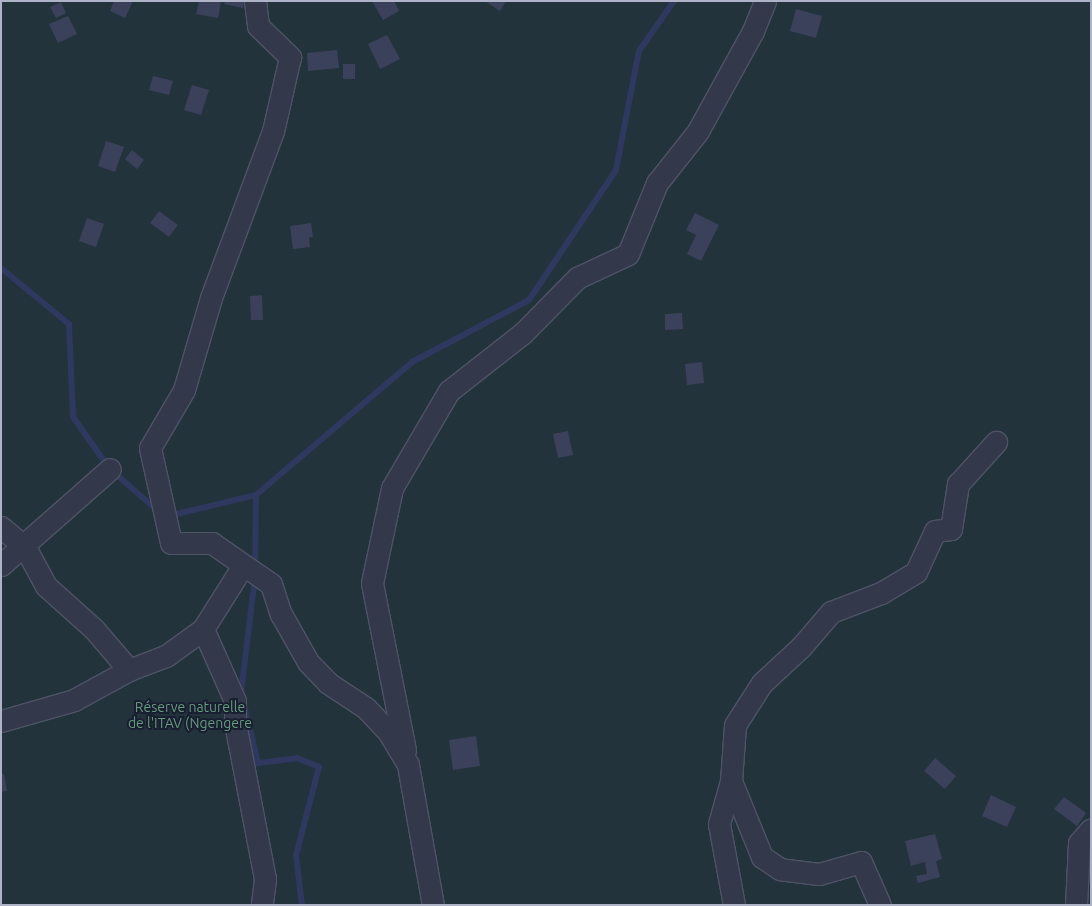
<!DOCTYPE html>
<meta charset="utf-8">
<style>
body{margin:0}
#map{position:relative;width:1092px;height:906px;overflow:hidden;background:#20263b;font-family:Ubuntu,sans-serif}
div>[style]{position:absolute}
.green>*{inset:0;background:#22333c}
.stream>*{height:6px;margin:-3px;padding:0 3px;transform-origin:3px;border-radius:3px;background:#2f385f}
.building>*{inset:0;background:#3c415b}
.roads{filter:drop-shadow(1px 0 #4f5366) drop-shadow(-1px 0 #4f5366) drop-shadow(0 1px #4f5366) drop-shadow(0 -1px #4f5366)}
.minor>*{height:21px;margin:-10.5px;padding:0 10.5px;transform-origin:10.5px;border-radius:10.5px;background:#34384b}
span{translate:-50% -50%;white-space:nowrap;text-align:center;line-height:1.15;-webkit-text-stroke:4px #191e30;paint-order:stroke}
.park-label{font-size:14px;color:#659a7d}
.frame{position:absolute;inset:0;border:2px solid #afb3c7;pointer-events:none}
</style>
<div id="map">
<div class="green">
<i style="clip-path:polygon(1px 1px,1091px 1px,1091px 905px,1px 905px)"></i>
</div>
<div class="stream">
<i style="left:1px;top:268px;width:88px;rotate:39.5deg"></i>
<i style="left:69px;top:324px;width:93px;rotate:87.5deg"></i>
<i style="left:73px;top:417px;width:64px;rotate:54.6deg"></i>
<i style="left:110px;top:469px;width:64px;rotate:41.2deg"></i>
<i style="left:168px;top:516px;width:90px;rotate:-13.4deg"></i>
<i style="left:256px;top:495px;width:205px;rotate:-40.4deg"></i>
<i style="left:412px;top:362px;width:132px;rotate:-27.9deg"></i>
<i style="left:529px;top:300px;width:156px;rotate:-56.2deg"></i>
<i style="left:616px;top:170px;width:121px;rotate:-79.1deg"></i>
<i style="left:639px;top:51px;width:61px;rotate:-55deg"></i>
<i style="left:255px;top:567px;width:72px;rotate:-89.2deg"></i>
<i style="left:241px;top:693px;width:117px;rotate:-83.1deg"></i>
<i style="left:244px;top:705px;width:60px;rotate:76.4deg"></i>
<i style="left:258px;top:763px;width:39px;rotate:-7deg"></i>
<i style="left:297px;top:758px;width:24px;rotate:22deg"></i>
<i style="left:319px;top:767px;width:91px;rotate:104.6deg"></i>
<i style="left:296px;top:855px;width:50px;rotate:83.2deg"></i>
</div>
<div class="building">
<i style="clip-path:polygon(114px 1px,133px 1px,125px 18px,110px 11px)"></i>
<i style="clip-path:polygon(199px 1px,221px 1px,218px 18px,196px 14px)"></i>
<i style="clip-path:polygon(225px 1px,244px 1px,243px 8px,224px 4px)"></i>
<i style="clip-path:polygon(372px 1px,394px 1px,399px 11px,383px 20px)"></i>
<i style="clip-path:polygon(485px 1px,506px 1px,500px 11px)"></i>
<i style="clip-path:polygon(61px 2px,66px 13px,56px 18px,50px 7px)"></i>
<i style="clip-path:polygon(796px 9px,822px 16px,816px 38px,790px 31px)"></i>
<i style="clip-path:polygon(68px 16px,77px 34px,58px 43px,49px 24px)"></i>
<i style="clip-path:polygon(387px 35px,400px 59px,380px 69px,368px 44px)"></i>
<i style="clip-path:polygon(337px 50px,339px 68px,308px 71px,307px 53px)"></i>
<i style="clip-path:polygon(343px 64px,355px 64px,355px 79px,343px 79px)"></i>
<i style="clip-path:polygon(153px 76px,173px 81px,169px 95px,149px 90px)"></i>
<i style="clip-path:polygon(192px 85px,209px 90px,201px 115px,184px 110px)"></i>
<i style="clip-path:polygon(106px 141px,124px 147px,115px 172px,98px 166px)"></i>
<i style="clip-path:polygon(132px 150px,144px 160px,137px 169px,125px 159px)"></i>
<i style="clip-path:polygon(159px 211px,178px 225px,169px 237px,150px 223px)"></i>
<i style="clip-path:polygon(695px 213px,719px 225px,701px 261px,687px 254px,696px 235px,686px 230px)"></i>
<i style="clip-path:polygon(87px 218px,104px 224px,96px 247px,79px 241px)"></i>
<i style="clip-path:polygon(311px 223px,313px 237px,309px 238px,310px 247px,293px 249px,290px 226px)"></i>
<i style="clip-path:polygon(262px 295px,263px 320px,251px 320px,250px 296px)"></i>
<i style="clip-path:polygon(682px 313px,683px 329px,665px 330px,665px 314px)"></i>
<i style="clip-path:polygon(702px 362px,704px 383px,687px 385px,685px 364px)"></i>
<i style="clip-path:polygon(568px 431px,573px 455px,558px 458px,553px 434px)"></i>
<i style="clip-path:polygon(476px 736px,480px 766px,453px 770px,449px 740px)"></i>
<i style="clip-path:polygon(935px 758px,956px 776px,945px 789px,924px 771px)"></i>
<i style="clip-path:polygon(1px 774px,4px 774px,7px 791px,1px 792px)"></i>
<i style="clip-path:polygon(991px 795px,1016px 807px,1007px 827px,982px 816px)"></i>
<i style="clip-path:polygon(1064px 797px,1086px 813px,1077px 826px,1054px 809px)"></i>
<i style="clip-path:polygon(935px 834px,942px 859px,936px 861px,940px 877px,918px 883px,916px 876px,927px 874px,925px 862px,911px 866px,905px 841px)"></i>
</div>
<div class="roads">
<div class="minor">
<i style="left:255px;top:1px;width:25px;rotate:83deg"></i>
<i style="left:258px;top:26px;width:45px;rotate:44.1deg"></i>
<i style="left:290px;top:57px;width:76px;rotate:102.9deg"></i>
<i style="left:273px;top:131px;width:178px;rotate:110.4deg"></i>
<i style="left:211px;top:298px;width:96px;rotate:106.4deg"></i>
<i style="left:184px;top:390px;width:67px;rotate:120.4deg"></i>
<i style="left:150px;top:448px;width:97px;rotate:77.5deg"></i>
<i style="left:171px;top:543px;width:41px"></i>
<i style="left:212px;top:543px;width:72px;rotate:34.8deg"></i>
<i style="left:271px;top:584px;width:32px;rotate:72deg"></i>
<i style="left:281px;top:614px;width:55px;rotate:60.6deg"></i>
<i style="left:308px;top:662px;width:29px;rotate:46deg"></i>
<i style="left:328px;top:683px;width:45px;rotate:33.3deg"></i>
<i style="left:366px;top:708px;width:34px;rotate:47deg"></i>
<i style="left:389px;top:733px;width:37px;rotate:59deg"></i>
<i style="left:408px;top:765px;width:142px;rotate:79.9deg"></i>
<i style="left:1px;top:527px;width:31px;rotate:40deg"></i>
<i style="left:25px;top:547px;width:44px;rotate:61.7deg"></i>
<i style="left:46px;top:586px;width:64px;rotate:41.9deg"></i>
<i style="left:94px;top:629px;width:54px;rotate:49.5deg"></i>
<i style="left:1px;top:565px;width:145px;rotate:-41.4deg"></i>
<i style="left:203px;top:629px;width:79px;rotate:66deg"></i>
<i style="left:235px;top:701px;width:22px;rotate:90deg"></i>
<i style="left:235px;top:723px;width:159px;rotate:79.1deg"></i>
<i style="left:265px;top:879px;width:26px;rotate:97deg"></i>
<i style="left:1px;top:721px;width:76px;rotate:-16deg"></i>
<i style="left:74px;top:700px;width:63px;rotate:-28.6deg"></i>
<i style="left:129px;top:670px;width:40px;rotate:-21deg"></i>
<i style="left:166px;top:656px;width:46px;rotate:-36.1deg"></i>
<i style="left:203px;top:629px;width:73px;rotate:-57.8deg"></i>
<i style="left:405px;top:750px;width:170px;rotate:-101.2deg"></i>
<i style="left:372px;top:583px;width:97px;rotate:-78.1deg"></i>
<i style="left:392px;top:488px;width:113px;rotate:-59.6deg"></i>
<i style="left:449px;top:391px;width:94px;rotate:-38.1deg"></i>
<i style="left:523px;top:333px;width:77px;rotate:-45.5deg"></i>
<i style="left:577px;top:278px;width:56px;rotate:-25.2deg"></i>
<i style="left:628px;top:254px;width:77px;rotate:-67.8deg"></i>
<i style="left:657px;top:183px;width:66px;rotate:-51.7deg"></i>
<i style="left:698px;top:131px;width:114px;rotate:-61.2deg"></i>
<i style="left:753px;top:31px;width:32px;rotate:-68deg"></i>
<i style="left:731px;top:781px;width:45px;rotate:105.6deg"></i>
<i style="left:719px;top:824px;width:82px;rotate:79.5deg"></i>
<i style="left:880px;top:905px;width:47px;rotate:-113.8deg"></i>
<i style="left:861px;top:862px;width:44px;rotate:164.1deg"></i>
<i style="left:819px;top:874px;width:39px;rotate:-173deg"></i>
<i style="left:780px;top:869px;width:22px;rotate:-146deg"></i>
<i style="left:762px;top:857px;width:82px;rotate:-112.2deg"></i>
<i style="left:731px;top:781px;width:56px;rotate:-85.9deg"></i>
<i style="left:735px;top:725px;width:50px;rotate:-57.3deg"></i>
<i style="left:762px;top:683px;width:53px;rotate:-42.7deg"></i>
<i style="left:801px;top:647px;width:46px;rotate:-49.4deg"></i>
<i style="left:831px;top:612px;width:53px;rotate:-20.8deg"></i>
<i style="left:881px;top:593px;width:41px;rotate:-31deg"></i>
<i style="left:916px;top:572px;width:45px;rotate:-65.1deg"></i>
<i style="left:935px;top:531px;width:16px;rotate:-7deg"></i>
<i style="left:951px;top:529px;width:46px;rotate:-81.2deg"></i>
<i style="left:958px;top:484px;width:57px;rotate:-47.9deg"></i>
<i style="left:1076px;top:905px;width:62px;rotate:-87.2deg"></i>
<i style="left:1079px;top:843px;width:18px;rotate:-49deg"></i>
</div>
</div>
<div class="park-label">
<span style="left:190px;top:715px">Réserve naturelle<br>de l'ITAV (Ngengere</span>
</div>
<div class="frame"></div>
</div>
